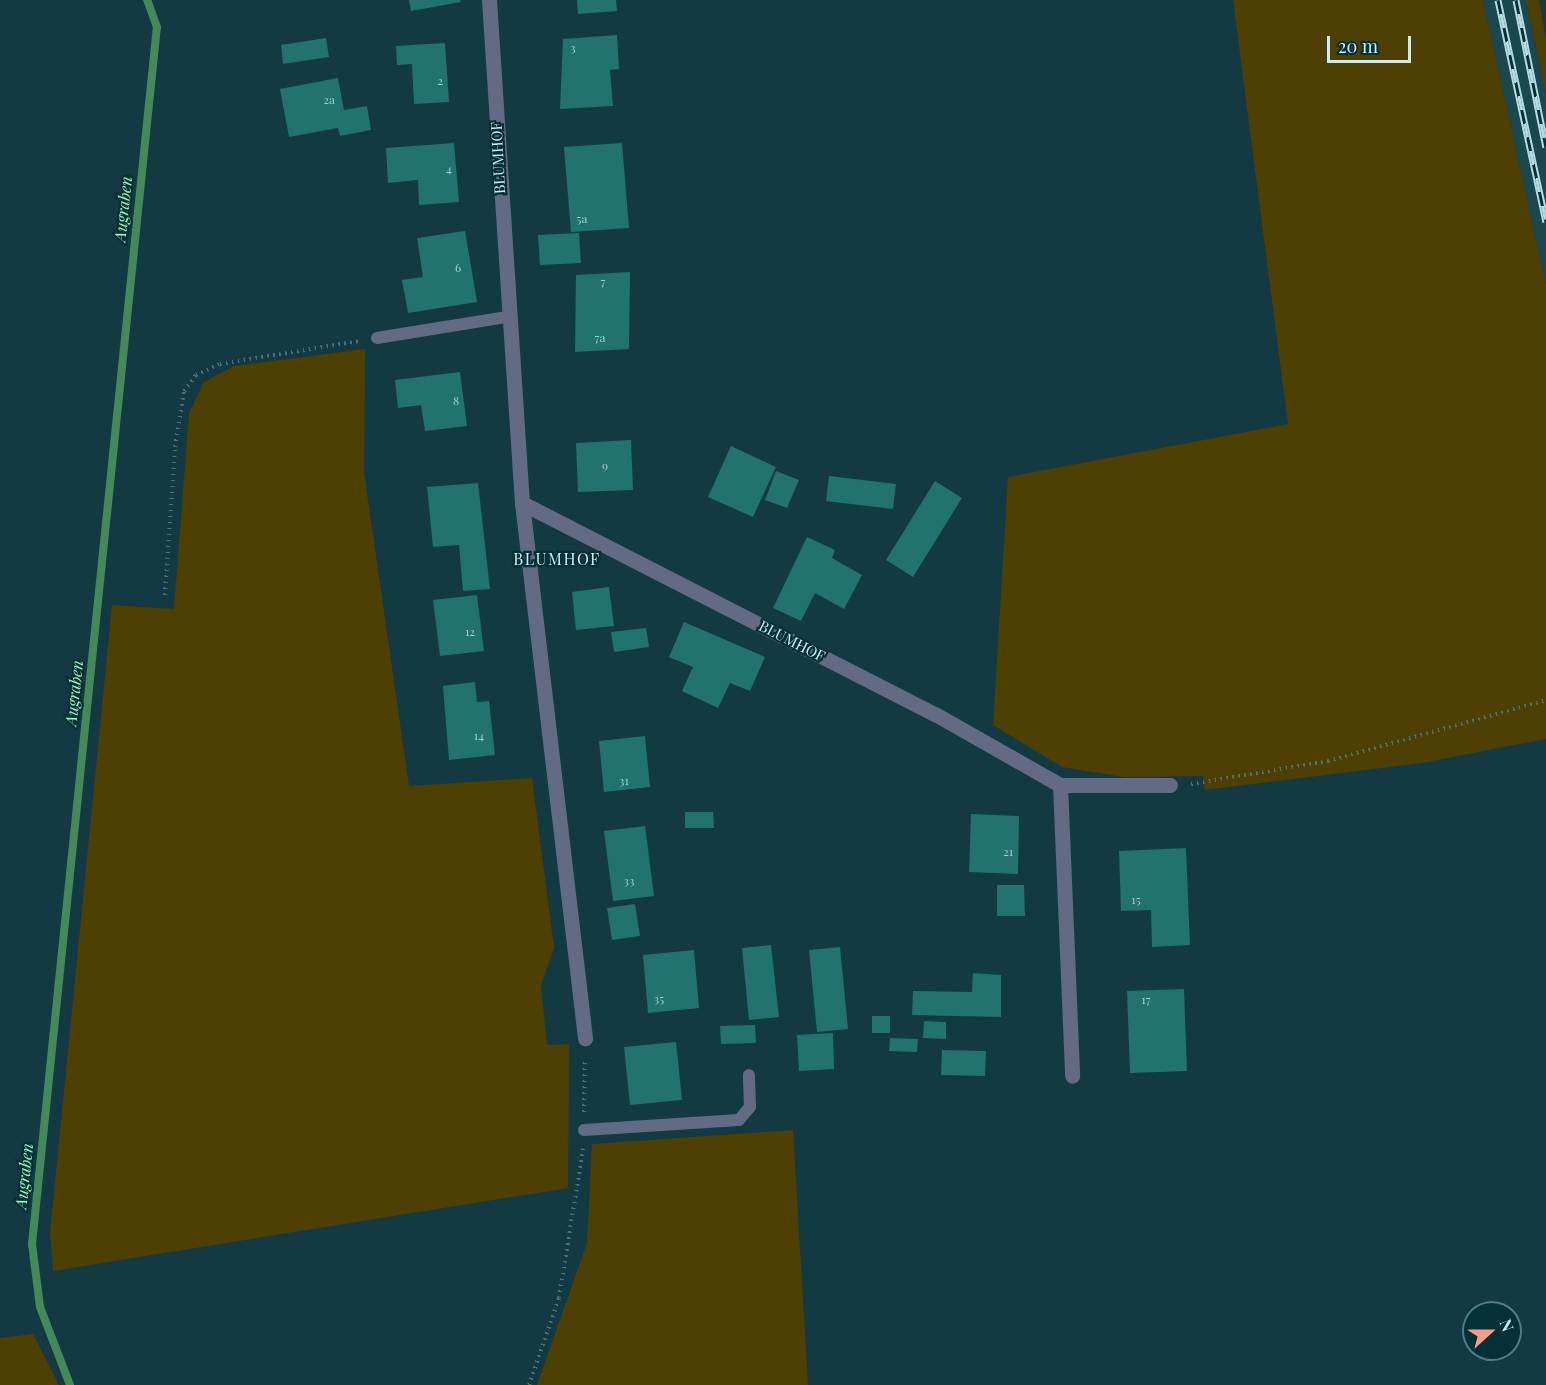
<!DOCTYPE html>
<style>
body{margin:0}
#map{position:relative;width:1546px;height:1385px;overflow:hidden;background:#133a42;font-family:"Playfair Display",serif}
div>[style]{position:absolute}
.built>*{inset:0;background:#1a4750}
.green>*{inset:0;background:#4e3f03}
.stream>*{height:8px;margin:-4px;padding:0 4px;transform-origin:4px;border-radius:4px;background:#45895b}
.building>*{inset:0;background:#217270}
.path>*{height:4px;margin-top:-2px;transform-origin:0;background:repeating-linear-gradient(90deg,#4b7078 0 1.5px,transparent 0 6px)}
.service>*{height:12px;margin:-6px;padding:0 6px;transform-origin:6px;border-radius:6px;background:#626a86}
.minor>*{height:15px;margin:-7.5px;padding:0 7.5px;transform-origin:7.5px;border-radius:7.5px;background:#626a86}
.rail>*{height:7px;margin-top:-3.5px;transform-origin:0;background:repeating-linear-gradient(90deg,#063037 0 14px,#b6dae2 0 28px);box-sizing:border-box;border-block:2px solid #b6dae2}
span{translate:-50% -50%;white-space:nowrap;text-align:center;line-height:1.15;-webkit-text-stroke:4.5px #063037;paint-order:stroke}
.number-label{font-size:12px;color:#a0ced4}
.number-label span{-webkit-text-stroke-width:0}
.street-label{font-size:15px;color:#caedf5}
.water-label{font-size:16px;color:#99f9b5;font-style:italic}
.neighbourhood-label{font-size:16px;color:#caedf5;letter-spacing:1.5px}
.north{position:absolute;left:1462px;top:1301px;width:60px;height:60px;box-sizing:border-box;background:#063037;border:2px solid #547c83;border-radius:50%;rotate:69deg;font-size:16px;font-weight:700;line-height:24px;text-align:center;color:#caedf5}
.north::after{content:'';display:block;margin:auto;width:21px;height:27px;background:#f49d8b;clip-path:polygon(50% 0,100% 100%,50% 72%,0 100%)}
.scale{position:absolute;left:1327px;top:36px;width:84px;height:27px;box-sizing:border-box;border:3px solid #caedf5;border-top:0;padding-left:8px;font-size:18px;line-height:21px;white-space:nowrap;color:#caedf5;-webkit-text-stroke:4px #063037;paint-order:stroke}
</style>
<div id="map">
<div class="built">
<i style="clip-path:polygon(1483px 0,1526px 0,1546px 95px,1546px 285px)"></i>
</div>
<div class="green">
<i style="clip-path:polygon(1233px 0,1483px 0,1546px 285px,1546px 739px,1422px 763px,1205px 790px,1203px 776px,1124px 777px,1062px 767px,993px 725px,1008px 477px,1288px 424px)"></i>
<i style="clip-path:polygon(1526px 0,1539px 0,1546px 39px,1546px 95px)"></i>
<i style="clip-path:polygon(365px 349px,364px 472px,409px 786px,532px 778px,554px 948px,541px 985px,547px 1045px,569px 1044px,568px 1188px,53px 1271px,50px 1233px,112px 605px,174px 609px,189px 413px,204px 382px,234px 366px)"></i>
<i style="clip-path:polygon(793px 1130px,808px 1385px,537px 1385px,587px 1243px,592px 1144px)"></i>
<i style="clip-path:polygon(33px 1334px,59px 1385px,0 1385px,0 1338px)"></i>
</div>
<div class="stream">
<i style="left:70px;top:1385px;width:84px;rotate:-111deg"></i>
<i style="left:40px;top:1307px;width:64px;rotate:-97.2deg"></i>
<i style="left:32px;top:1244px;width:1223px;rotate:-84.14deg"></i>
<i style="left:157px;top:27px;width:29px;rotate:-110deg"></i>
</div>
<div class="building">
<i style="clip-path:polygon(409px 0,460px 0,461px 2px,411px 11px)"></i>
<i style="clip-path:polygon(577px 0,616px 0,617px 11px,578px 14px)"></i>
<i style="clip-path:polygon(617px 35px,619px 69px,610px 70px,613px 106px,560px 109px,563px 39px)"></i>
<i style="clip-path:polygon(326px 38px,329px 57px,283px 64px,281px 45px)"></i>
<i style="clip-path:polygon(445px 43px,449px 102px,414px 104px,412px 64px,397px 65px,396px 46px)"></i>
<i style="clip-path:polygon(338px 78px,344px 110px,367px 106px,371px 130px,340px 136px,338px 128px,289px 137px,280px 89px)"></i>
<i style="clip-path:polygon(454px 143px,459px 202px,419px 205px,418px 180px,388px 183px,386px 148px)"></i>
<i style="clip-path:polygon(622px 143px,629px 228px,571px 232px,564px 147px)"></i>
<i style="clip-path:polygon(465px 231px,477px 302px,408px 313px,402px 280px,423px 277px,417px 238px)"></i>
<i style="clip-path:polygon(579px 233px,581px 263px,540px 265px,538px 235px)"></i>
<i style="clip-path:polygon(630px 272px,629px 349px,575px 352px,576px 275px)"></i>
<i style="clip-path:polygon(460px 372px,467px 426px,425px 431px,421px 405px,398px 408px,395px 380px)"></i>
<i style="clip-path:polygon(631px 440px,633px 490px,578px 492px,576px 443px)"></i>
<i style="clip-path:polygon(731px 446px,776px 467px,753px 517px,708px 497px)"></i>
<i style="clip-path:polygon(776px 471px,799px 480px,787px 508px,765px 500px)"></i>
<i style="clip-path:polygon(829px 476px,896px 484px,893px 509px,826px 501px)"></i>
<i style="clip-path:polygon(935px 481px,962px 498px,913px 577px,886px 560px)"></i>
<i style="clip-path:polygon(478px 483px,490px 589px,463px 591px,459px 545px,433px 547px,427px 487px)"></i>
<i style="clip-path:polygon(807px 537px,835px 550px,832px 558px,862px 575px,844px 609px,815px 593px,801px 621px,773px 608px)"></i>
<i style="clip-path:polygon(609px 587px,614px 626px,576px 630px,572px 592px)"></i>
<i style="clip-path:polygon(477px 595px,484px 651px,440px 656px,433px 600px)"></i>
<i style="clip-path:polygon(684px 622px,765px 657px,750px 691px,730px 683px,718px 708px,682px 691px,693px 667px,669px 657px)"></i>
<i style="clip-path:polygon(646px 628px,649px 647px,614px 652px,611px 632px)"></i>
<i style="clip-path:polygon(475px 682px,477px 702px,489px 701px,495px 755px,449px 760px,443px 686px)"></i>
<i style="clip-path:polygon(645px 736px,650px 787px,604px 792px,599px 741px)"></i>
<i style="clip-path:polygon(685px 812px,713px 812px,714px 828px,685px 828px)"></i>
<i style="clip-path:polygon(971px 814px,1019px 816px,1018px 874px,969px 872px)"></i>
<i style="clip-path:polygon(645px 826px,654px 896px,613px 901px,604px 831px)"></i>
<i style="clip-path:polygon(1186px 848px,1190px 945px,1152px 947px,1151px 910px,1121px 911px,1119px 851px)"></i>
<i style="clip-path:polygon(997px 885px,1024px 885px,1025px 916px,997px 916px)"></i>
<i style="clip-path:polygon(635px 904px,640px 936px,612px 940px,607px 908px)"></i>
<i style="clip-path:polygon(771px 945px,779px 1017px,749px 1020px,742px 948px)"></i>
<i style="clip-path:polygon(840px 947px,848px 1029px,817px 1032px,809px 950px)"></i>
<i style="clip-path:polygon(694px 950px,699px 1008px,648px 1013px,643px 955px)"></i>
<i style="clip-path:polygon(973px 973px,1001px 975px,1001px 1017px,912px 1015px,913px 991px,972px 992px)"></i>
<i style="clip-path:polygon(1184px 989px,1187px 1071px,1130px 1073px,1127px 991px)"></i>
<i style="clip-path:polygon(872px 1016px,890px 1016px,890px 1033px,872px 1033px)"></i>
<i style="clip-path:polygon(924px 1021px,946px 1022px,946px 1039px,923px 1038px)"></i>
<i style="clip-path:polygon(755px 1025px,756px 1043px,721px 1044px,720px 1026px)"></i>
<i style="clip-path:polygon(833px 1033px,834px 1069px,799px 1071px,797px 1035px)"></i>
<i style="clip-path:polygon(890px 1038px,918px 1039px,917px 1052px,889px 1051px)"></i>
<i style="clip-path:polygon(676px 1042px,682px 1100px,630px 1105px,624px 1047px)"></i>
<i style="clip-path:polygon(942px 1050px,986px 1051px,985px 1076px,941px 1075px)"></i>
</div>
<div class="path">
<i style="left:165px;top:595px;width:148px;rotate:-86.1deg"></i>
<i style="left:175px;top:447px;width:57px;rotate:-80.9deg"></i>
<i style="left:184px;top:391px;width:20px;rotate:-53deg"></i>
<i style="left:196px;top:375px;width:26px;rotate:-25deg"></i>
<i style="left:220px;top:364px;width:141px;rotate:-9.4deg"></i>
<i style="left:1191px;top:784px;width:139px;rotate:-9.5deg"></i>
<i style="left:1328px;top:761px;width:226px;rotate:-15.6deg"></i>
<i style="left:584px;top:1112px;width:52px;rotate:-88.9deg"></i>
<i style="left:529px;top:1385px;width:92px;rotate:-71deg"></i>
<i style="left:559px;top:1298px;width:151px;rotate:-80.8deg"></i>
</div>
<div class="service">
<i style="left:377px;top:338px;width:132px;rotate:-9.2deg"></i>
<i style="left:584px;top:1130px;width:155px;rotate:-3.7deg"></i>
<i style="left:739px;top:1120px;width:17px;rotate:-50deg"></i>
<i style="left:750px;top:1107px;width:32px;rotate:-92deg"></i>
</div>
<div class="minor">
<i style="left:489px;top:0;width:504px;rotate:86.25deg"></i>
<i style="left:522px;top:503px;width:539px;rotate:83.28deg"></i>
<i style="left:522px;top:503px;width:464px;rotate:27.1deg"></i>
<i style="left:935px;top:714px;width:144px;rotate:29.6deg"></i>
<i style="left:1060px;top:785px;width:110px"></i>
<i style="left:1060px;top:785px;width:291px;rotate:87.6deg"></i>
</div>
<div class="rail">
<i style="left:1498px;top:0;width:227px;rotate:77.8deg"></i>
<i style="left:1516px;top:0;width:150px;rotate:78.5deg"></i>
</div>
<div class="number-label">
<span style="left:573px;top:48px">3</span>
<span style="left:440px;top:81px">2</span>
<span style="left:329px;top:100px">2a</span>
<span style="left:449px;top:169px">4</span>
<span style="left:582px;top:219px">5a</span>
<span style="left:458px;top:268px">6</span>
<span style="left:603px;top:282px">7</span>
<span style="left:600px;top:338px">7a</span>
<span style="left:456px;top:401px">8</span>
<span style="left:605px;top:466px">9</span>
<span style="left:470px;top:632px">12</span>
<span style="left:479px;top:736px">14</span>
<span style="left:624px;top:781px">31</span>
<span style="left:1008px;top:852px">21</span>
<span style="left:629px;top:881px">33</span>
<span style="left:1136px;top:900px">15</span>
<span style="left:659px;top:999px">35</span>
<span style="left:1146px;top:1000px">17</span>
</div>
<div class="street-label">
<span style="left:498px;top:158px;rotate:-93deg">BLUMHOF</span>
<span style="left:792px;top:641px;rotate:27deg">BLUMHOF</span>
</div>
<div class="water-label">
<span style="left:123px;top:209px;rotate:-84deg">Augraben</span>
<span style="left:74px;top:693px;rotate:-84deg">Augraben</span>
<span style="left:24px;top:1176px;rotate:-84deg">Augraben</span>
</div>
<div class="neighbourhood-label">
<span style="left:557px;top:559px">BLUMHOF</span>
</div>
<div class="north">N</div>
<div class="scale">20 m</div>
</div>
